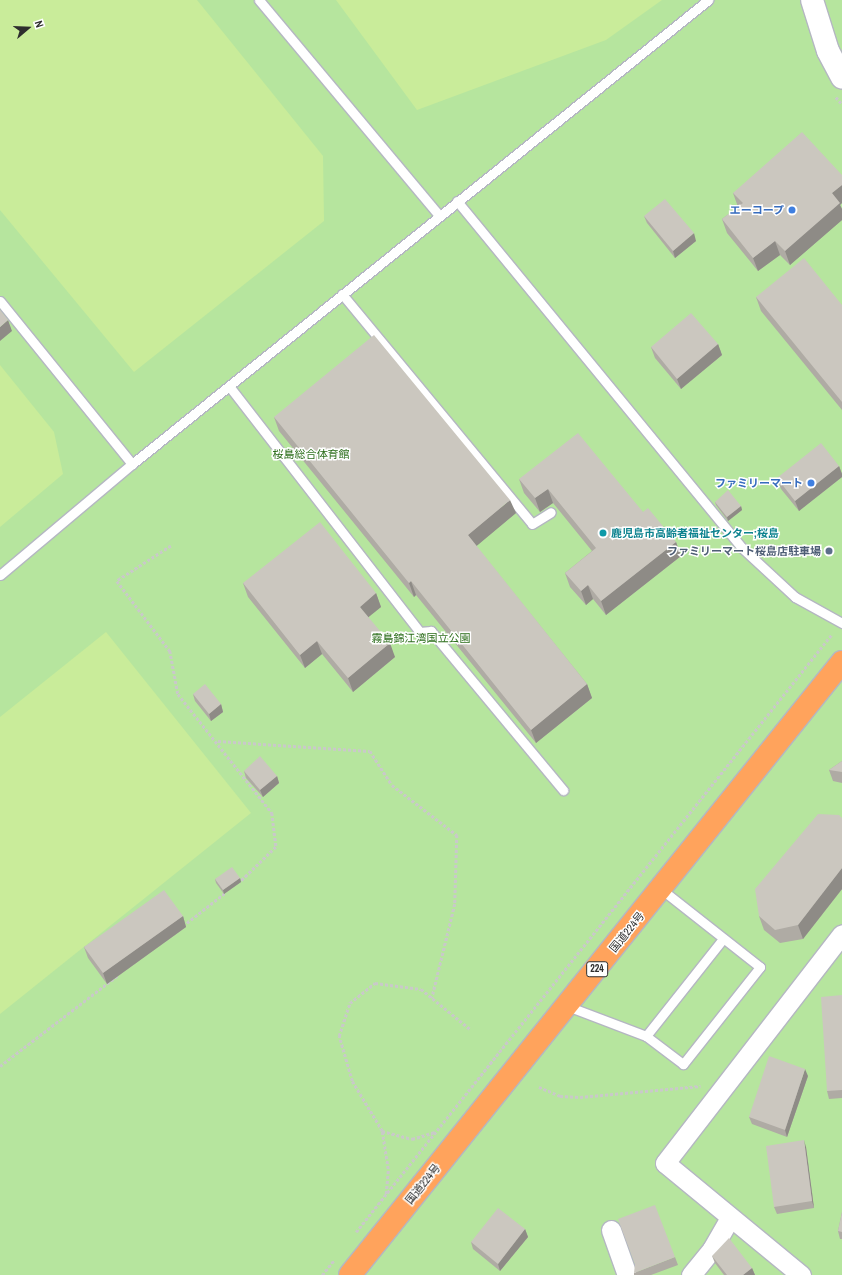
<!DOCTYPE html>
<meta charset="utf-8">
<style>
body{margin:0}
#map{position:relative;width:842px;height:1275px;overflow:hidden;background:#efe9e1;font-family:"Archivo Narrow","Noto Sans JP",sans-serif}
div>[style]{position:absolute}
.green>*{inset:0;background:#b6e59e}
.pitch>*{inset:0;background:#c9ec9a}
.path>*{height:2.5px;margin-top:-1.25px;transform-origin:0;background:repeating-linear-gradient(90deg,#c9c9c9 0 3px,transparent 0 5px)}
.roads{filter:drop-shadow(1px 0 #b4b7c1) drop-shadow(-1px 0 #b4b7c1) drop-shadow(0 1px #b4b7c1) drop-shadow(0 -1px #b4b7c1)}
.lane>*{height:9px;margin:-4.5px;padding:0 4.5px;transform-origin:4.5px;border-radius:4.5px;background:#fff}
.street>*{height:19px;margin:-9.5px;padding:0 9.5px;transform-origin:9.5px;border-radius:9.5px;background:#fff}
.secondary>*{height:22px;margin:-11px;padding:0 11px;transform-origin:11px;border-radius:11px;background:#fff}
.highway>*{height:22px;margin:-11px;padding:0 11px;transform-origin:11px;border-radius:11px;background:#ffa35c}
.wall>*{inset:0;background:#afaba4}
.shaded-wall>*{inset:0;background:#8e8b86}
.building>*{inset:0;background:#cbc7bf}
.dots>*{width:11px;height:11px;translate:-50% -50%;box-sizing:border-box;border:2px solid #fff;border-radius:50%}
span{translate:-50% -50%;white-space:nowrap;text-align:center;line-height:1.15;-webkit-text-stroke:3px #fff;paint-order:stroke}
.shield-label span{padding:1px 3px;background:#fff;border:1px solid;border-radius:3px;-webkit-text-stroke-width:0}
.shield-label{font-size:10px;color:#2e2e2e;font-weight:700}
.shop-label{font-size:11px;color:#366cbe;font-weight:700}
.right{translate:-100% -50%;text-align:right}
.park-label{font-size:11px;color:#2c6e1b}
.culture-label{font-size:11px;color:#0d838f;font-weight:700}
.left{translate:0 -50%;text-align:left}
.service-label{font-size:11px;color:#4e5e75;font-weight:700}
.street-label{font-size:11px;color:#2e2e2e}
.north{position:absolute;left:8px;top:8px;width:40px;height:40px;-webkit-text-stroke:3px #fff;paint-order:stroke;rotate:71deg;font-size:11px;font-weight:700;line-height:16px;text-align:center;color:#2e2e2e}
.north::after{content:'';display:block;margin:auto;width:14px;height:18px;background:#2e2e2e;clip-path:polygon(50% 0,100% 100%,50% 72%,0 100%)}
</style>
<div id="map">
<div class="green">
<i style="clip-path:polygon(0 0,842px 0,842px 1275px,0 1275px)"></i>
</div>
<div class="pitch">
<i style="clip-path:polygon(0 0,197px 0,323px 156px,324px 221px,134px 372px,0 210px)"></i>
<i style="clip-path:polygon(336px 0,662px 0,606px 40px,417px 110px)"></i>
<i style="clip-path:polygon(0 365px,54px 432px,63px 474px,0 527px)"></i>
<i style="clip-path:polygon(106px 632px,251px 813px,0 1014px,0 717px)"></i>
</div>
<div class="path">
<i style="left:836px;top:97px;width:9px;rotate:49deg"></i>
<i style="left:171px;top:546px;width:64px;rotate:147.1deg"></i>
<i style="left:117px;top:581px;width:88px;rotate:52.9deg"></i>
<i style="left:170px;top:651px;width:44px;rotate:79.5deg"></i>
<i style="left:178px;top:694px;width:152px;rotate:51.7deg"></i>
<i style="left:272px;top:813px;width:34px;rotate:83deg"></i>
<i style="left:276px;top:847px;width:50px;rotate:135.8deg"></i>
<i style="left:218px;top:741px;width:152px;rotate:3.8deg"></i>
<i style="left:370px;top:751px;width:40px;rotate:57.1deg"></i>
<i style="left:392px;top:785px;width:82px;rotate:37.6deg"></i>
<i style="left:457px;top:835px;width:69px;rotate:91.7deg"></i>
<i style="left:455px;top:904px;width:97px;rotate:103.7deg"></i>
<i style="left:183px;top:926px;width:55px;rotate:-38.3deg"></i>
<i style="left:0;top:1066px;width:148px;rotate:-37.6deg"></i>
<i style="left:539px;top:1087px;width:23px;rotate:23deg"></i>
<i style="left:560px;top:1096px;width:20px;rotate:3deg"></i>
<i style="left:580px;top:1097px;width:121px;rotate:-5.2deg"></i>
<i style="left:382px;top:1131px;width:31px;rotate:15deg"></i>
<i style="left:412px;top:1139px;width:24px;rotate:-17deg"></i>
<i style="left:386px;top:1194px;width:25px;rotate:-85deg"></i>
<i style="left:388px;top:1169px;width:38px;rotate:-99deg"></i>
<i style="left:382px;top:1131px;width:58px;rotate:-121deg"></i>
<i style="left:352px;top:1081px;width:47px;rotate:-106.1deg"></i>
<i style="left:339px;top:1036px;width:35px;rotate:-72deg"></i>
<i style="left:350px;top:1003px;width:32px;rotate:-39deg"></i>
<i style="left:375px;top:983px;width:46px;rotate:7.4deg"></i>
<i style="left:421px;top:989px;width:63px;rotate:39.2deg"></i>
<i style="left:356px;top:1232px;width:764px;rotate:-51.48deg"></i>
<i style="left:322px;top:1275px;width:19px;rotate:-51deg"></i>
</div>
<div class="roads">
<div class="lane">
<i style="left:259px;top:0;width:280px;rotate:50.1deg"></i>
<i style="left:457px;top:201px;width:448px;rotate:50.6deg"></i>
<i style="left:741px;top:547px;width:74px;rotate:42.8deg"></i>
<i style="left:795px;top:597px;width:54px;rotate:29deg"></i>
<i style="left:342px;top:294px;width:298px;rotate:50.4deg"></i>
<i style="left:532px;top:524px;width:22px;rotate:-32deg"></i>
<i style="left:0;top:301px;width:210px;rotate:51deg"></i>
<i style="left:229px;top:386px;width:311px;rotate:52.2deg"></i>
<i style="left:420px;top:632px;width:11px;rotate:-5deg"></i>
<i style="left:431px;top:631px;width:207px;rotate:50.3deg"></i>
<i style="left:0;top:575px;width:172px;rotate:-40.1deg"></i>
<i style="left:132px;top:464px;width:740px;rotate:-38.85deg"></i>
<i style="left:661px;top:889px;width:126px;rotate:38.2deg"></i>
<i style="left:760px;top:967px;width:124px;rotate:128.4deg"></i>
<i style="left:683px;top:1064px;width:46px;rotate:-142.9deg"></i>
<i style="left:646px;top:1036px;width:124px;rotate:-51.6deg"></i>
<i style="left:567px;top:1006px;width:85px;rotate:20.8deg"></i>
</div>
<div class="street">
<i style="left:611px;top:1230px;width:48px;rotate:70.4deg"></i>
<i style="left:691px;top:1275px;width:33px;rotate:-51deg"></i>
<i style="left:712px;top:1249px;width:36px;rotate:-60deg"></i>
<i style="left:801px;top:1275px;width:176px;rotate:-140.5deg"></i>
<i style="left:665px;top:1163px;width:289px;rotate:-52.3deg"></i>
</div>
<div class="secondary">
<i style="left:812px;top:0;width:53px;rotate:72.6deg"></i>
<i style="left:828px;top:51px;width:30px;rotate:62deg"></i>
</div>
<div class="highway">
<i style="left:350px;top:1275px;width:786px;rotate:-51.25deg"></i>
</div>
</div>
<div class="wall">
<i style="clip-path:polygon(842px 175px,842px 203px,840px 205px,842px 209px,842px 220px,790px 265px,780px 255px,758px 271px,727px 233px,722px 219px,738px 207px,733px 193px)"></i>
<i style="clip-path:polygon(644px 216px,696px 241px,675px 258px,647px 223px)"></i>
<i style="clip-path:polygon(756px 297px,842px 305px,842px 410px,761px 311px)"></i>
<i style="clip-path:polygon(718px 344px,722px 355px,681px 389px,655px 358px,651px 347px)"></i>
<i style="clip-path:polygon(274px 417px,516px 513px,476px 546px,587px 684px,592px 698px,536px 743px,416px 595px,414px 597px,279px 431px)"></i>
<i style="clip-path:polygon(839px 466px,842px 474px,842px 477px,799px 511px,781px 489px,777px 478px)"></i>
<i style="clip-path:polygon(519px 479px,643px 512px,676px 542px,681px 556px,606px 615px,593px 599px,586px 605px,570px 587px,565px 573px,592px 551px,553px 503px,540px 512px,524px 493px)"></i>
<i style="clip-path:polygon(715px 502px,741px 506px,742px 510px,728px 521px,716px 505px)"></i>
<i style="clip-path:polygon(243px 583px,376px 593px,381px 607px,368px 617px,395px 657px,353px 692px,322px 654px,305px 668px,248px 597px)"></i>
<i style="clip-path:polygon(193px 694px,221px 704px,223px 712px,211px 721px,195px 701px)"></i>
<i style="clip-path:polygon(842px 761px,842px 783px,833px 781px,829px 770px)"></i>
<i style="clip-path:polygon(244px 771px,277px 776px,279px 783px,263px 797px,246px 778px)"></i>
<i style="clip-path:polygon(842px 818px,842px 889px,803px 939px,780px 943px,764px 930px,759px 916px)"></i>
<i style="clip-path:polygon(240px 878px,241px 882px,224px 894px,216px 883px,215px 879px)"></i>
<i style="clip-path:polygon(183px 916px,186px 927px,107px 984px,88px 958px,84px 947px)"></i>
<i style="clip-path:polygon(842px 995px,842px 1098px,829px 1099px,827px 1091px)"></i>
<i style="clip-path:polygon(808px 1076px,787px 1137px,752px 1124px,749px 1117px)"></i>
<i style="clip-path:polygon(806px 1147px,814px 1208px,777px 1214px,774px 1207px)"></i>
<i style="clip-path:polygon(842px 1212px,842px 1239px,840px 1239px,838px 1231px)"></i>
<i style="clip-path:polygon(525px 1229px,528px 1237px,500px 1271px,473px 1249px,471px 1242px)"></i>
<i style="clip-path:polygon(712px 1256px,752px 1268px,755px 1275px,724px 1275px,715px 1263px)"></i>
<i style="clip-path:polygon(675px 1257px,678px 1265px,651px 1275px,634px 1275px,634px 1273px)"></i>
</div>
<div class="shaded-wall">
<i style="clip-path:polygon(842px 185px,842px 203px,840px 205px,842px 209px,842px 220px,790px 265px,785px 251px,832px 193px)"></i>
<i style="clip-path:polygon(694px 233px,696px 241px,675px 258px,673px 251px)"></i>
<i style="clip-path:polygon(775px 241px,780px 255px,758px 271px,753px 258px)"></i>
<i style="clip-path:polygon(8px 320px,12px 331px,0 341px,0 327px)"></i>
<i style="clip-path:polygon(718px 344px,722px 355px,681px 389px,677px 379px)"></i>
<i style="clip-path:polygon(839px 466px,842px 474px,842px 477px,799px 511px,795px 501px)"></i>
<i style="clip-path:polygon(548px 489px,553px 503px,540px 512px,535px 498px)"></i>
<i style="clip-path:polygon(510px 500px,516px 513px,473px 549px,468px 535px)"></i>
<i style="clip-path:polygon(741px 506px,742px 510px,728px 521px,727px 517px)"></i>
<i style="clip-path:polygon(676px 542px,681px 556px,606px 615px,601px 601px)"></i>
<i style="clip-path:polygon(411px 581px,416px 595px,414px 597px,409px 583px)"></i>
<i style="clip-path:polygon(588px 585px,593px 599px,586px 605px,581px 591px)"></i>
<i style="clip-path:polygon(376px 593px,381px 607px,365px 620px,360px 607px)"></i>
<i style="clip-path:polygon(317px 641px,322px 654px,305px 668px,300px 655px)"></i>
<i style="clip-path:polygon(390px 643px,395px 657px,353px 692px,348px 678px)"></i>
<i style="clip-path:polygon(587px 684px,592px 698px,536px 743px,531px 730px)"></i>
<i style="clip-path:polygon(221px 704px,223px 712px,211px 721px,209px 714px)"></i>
<i style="clip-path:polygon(277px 776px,279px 783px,263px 797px,260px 790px)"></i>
<i style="clip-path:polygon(842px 868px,842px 889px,803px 939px,798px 925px)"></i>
<i style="clip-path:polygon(240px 878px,241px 882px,224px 894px,223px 890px)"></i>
<i style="clip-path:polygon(183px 916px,186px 927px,107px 984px,103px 973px)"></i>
<i style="clip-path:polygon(805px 1069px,808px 1076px,787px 1137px,785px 1130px)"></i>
<i style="clip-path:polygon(804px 1140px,806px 1147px,814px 1208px,812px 1201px)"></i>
<i style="clip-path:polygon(525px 1229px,528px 1237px,500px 1271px,498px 1264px)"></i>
<i style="clip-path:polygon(752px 1268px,755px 1275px,743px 1275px)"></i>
</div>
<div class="building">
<i style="clip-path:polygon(802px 132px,842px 175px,842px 185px,832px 193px,840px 203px,785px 251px,775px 241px,753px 258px,722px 219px,743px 203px,733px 193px)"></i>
<i style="clip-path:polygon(665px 199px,694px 233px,673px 251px,644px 216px)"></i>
<i style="clip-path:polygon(804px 258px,842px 305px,842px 402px,756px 297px)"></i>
<i style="clip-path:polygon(0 310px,8px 320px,0 327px)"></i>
<i style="clip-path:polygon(691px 313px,718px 344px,677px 379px,651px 347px)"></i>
<i style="clip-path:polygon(374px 335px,510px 500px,468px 535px,587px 684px,531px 730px,411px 581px,409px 583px,274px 417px)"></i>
<i style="clip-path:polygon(578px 433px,643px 512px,648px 508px,676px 542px,601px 601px,588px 585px,581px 591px,565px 573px,596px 548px,548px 489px,535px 498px,519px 479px)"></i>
<i style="clip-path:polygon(821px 443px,839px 466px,795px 501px,777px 478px)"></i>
<i style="clip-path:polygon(728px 490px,741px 506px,727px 517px,715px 502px)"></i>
<i style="clip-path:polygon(320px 522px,376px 593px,360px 607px,390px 643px,348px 678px,317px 641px,300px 655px,243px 583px)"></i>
<i style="clip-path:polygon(205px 684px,221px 704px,209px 714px,193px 694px)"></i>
<i style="clip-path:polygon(260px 756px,277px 776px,260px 790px,244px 771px)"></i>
<i style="clip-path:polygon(842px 761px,842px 772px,829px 770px)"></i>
<i style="clip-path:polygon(818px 814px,839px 815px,842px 818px,842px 868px,798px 925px,775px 930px,759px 916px,755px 889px)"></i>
<i style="clip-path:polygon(232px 867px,240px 878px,223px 890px,215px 879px)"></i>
<i style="clip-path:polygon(164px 890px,183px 916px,103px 973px,84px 947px)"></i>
<i style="clip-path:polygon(842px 995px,842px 1090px,827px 1091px,821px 997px)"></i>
<i style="clip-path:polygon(769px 1056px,805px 1069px,785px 1130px,749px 1117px)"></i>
<i style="clip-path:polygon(804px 1140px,812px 1201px,774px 1207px,766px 1146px)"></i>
<i style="clip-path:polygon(655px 1205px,675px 1257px,634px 1273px,635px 1264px,618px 1219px)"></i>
<i style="clip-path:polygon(498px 1208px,525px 1229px,498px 1264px,471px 1242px)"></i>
<i style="clip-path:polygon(842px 1212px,842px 1232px,838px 1231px)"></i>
<i style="clip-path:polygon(729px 1238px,752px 1268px,743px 1275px,727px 1275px,712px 1256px)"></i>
</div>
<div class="dots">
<i style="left:792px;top:210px;background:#3f7fe0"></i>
<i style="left:811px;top:483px;background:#3f7fe0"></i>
<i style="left:603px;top:533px;background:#0f9aa8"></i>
<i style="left:829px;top:551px;background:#5c6f8a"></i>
</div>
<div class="shield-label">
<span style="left:597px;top:969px">224</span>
</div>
<div class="shop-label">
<span class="right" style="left:784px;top:210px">エーコープ</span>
<span class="right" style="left:803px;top:483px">ファミリーマート</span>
</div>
<div class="park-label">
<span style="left:311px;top:454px">桜島総合体育館</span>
<span style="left:421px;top:638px">霧島錦江湾国立公園</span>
</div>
<div class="culture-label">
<span class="left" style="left:611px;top:533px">鹿児島市高齢者福祉センター;桜島</span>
</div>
<div class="service-label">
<span class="right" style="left:821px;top:551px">ファミリーマート桜島店駐車場</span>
</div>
<div class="street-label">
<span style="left:627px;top:932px;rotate:-51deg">国道224号</span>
<span style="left:423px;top:1184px;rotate:-51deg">国道224号</span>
</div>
<div class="north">N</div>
</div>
